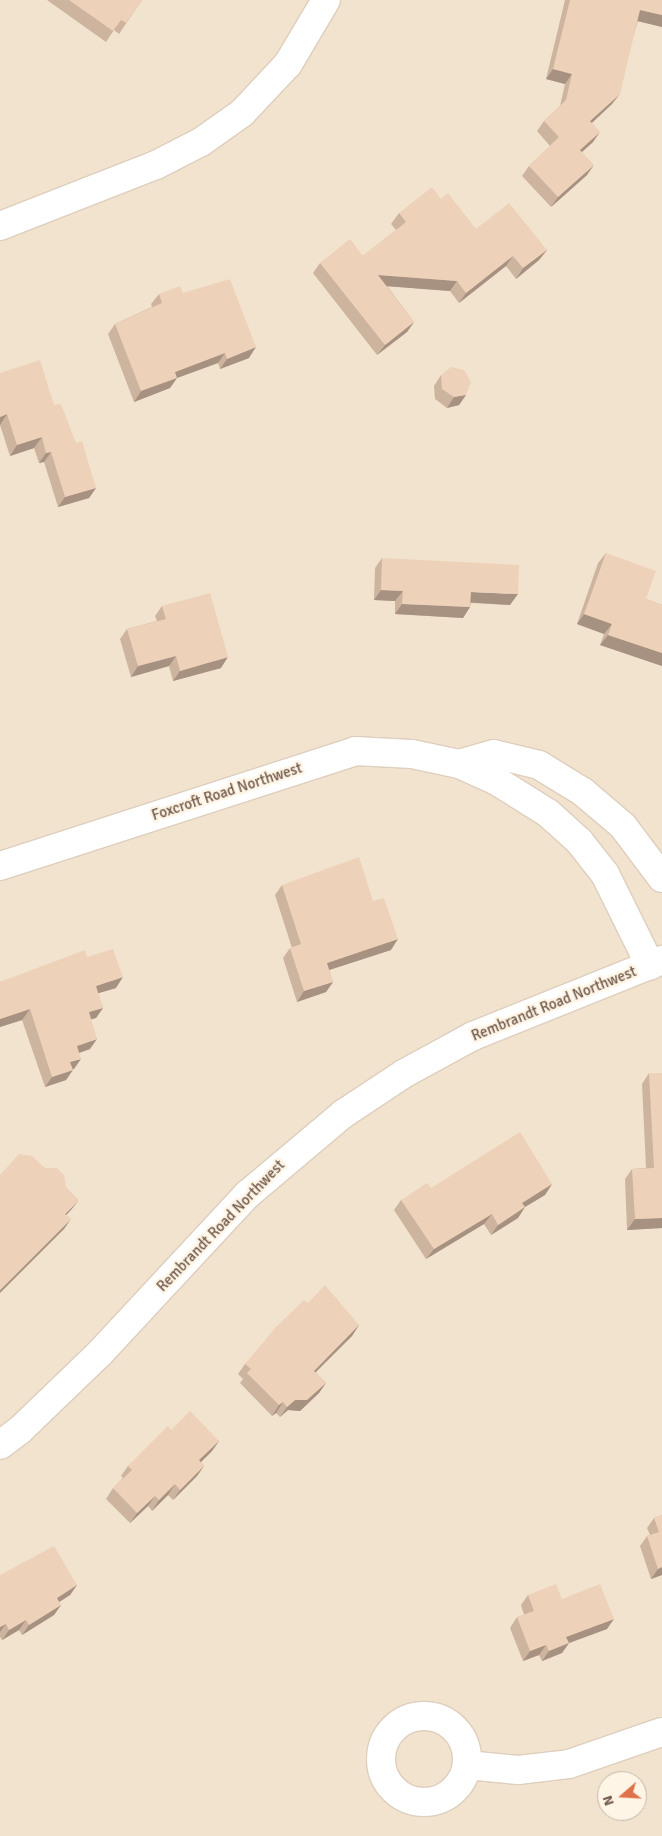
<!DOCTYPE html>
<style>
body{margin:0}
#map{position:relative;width:662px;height:1836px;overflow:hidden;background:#fbf1e0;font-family:Signika,sans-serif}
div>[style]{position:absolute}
.residential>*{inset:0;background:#f2e3cf}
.roads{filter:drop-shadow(1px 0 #decebd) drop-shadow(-1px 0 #decebd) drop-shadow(0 1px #decebd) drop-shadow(0 -1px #decebd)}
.minor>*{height:28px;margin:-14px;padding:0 14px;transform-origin:14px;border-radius:14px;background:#fff}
.minor>.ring{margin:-14px;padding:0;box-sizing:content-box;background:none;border:28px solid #fff;border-radius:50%}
.wall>*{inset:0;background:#cdb49f}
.shaded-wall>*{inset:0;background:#a79282}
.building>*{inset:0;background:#eed1b9}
span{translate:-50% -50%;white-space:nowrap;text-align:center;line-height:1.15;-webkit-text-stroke:5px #fef5e6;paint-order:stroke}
.street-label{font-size:15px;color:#705849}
.north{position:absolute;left:597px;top:1771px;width:50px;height:50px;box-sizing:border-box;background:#fef5e6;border:1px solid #c5b6a7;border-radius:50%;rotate:251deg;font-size:14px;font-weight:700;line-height:20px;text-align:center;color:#705849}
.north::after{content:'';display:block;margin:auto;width:18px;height:22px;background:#df724b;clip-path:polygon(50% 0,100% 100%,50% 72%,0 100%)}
</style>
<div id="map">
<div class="residential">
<i style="clip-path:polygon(evenodd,0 0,662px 0,662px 1836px,0 1836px,0 0,607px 1781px,637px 1781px,637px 1811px,607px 1811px,607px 1781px)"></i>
</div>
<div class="roads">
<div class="minor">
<i style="left:0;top:226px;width:168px;rotate:-21.4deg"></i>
<i style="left:156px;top:165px;width:51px;rotate:-27.1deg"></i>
<i style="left:201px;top:142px;width:50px;rotate:-35.3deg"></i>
<i style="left:242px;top:113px;width:67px;rotate:-46.8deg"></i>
<i style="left:288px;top:64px;width:74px;rotate:-59.3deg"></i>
<i style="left:459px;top:764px;width:36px;rotate:-16deg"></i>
<i style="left:494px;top:754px;width:46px;rotate:13.7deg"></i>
<i style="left:539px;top:765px;width:52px;rotate:31.5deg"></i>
<i style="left:583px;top:792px;width:52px;rotate:40.4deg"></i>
<i style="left:623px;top:826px;width:65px;rotate:53.1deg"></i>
<i style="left:0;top:866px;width:373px;rotate:-17.9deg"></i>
<i style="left:355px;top:751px;width:57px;rotate:3deg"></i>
<i style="left:412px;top:754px;width:48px;rotate:12deg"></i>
<i style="left:459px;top:764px;width:39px;rotate:24deg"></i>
<i style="left:495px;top:780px;width:62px;rotate:31.9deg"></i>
<i style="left:548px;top:813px;width:42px;rotate:42.1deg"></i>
<i style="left:579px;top:841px;width:42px;rotate:51.8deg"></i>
<i style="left:605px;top:874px;width:102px;rotate:63.7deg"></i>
<i style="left:0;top:1445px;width:25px;rotate:-37deg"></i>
<i style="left:20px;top:1430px;width:111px;rotate:-43.9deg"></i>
<i style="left:100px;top:1353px;width:217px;rotate:-47.1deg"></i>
<i style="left:248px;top:1194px;width:124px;rotate:-40.1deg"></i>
<i style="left:343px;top:1114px;width:74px;rotate:-33.5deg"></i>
<i style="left:405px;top:1073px;width:77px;rotate:-28.6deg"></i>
<i style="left:473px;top:1036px;width:204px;rotate:-21.9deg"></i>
<i class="ring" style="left:381px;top:1716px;width:58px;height:58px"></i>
<i style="left:467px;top:1765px;width:51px;rotate:5.6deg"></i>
<i style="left:518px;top:1770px;width:51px;rotate:-6.7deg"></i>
<i style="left:569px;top:1764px;width:98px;rotate:-19deg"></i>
</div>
</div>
<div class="wall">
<i style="clip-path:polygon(47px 0,142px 0,119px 34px,114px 30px,106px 42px)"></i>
<i style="clip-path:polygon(565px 0,662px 0,662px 27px,638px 21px,612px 104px,592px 123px,593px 142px,582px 152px,587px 175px,551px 207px,522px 176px,529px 166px,550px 146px,537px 131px,544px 121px,560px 106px,565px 84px,546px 79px)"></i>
<i style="clip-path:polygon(441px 199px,476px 229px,547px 250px,539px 260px,516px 279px,506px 266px,459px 303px,450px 291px,387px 286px,414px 322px,407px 332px,377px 355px,313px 273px,320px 263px,363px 256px,396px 230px,391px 224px,399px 213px)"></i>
<i style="clip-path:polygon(183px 293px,249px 358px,220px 369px,218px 363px,177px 378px,170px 388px,134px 402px,108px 334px,115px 324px,152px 307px,151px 304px,159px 294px)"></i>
<i style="clip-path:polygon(0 373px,54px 405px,76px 443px,96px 488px,89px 498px,58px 507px,44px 462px,39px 463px,34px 448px,10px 456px,0 425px)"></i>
<i style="clip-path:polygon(441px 375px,466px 395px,459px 405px,447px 408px,435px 399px,434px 386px)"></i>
<i style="clip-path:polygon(606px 553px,646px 599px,662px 605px,662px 666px,600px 645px,604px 634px,577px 624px,598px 563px)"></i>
<i style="clip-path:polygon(382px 558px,510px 605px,471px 603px,470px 607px,463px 618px,395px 614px,395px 601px,374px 600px,375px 568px)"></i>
<i style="clip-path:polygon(162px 606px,221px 668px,173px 681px,169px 666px,131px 677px,120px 639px,127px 629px,157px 621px,155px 616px)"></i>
<i style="clip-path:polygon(282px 885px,373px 901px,391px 950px,329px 970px,333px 982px,326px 992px,297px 1002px,283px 958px,290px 948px,292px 948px,275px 895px)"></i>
<i style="clip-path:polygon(87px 957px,116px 988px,98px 993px,103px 1008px,96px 1018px,91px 1019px,90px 1049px,79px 1053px,74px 1069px,73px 1069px,66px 1080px,45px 1087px,22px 1020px,0 1027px,0 982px)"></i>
<i style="clip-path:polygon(649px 1073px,662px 1073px,662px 1228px,627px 1230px,625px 1179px,632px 1169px,646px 1168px,642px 1084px)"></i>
<i style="clip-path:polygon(552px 1184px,545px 1195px,525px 1207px,518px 1218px,491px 1235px,484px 1224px,426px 1259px,394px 1210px,401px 1200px,431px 1188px)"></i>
<i style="clip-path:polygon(308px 1303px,359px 1325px,352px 1336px,315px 1372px,326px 1383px,319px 1393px,300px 1411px,288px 1410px,280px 1417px,276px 1413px,272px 1416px,240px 1383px,243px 1379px,238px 1374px,245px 1364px)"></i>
<i style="clip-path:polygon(171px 1430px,219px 1441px,212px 1451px,201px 1462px,204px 1466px,197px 1476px,173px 1500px,168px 1495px,152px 1511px,148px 1506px,130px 1523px,106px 1499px,113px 1488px,123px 1478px,121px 1476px,128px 1466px)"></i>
<i style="clip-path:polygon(662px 1515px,662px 1575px,651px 1579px,640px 1546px,647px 1536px,650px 1535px,647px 1528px,654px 1518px)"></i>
<i style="clip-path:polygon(0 1575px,77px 1585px,70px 1595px,59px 1602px,61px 1605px,54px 1615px,22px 1635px,19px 1630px,2px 1640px,0 1637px)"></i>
<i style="clip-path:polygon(528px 1595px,562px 1599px,607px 1629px,569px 1643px,562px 1653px,542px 1661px,539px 1655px,523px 1661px,510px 1628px,517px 1617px,524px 1615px,521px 1605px)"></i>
</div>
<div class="shaded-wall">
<i style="clip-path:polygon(640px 10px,662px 15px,662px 27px,633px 20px)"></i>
<i style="clip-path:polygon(553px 69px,572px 74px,565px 84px,546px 79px)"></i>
<i style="clip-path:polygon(620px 94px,612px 104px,583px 131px,590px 121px)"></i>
<i style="clip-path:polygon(600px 132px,593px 142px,573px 160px,580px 150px)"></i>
<i style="clip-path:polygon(594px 165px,587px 175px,551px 207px,558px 197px)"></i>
<i style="clip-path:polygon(547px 250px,539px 260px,516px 279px,523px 268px)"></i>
<i style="clip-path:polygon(513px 256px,506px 266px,459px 303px,466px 293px)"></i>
<i style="clip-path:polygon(378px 275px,457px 281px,450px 291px,371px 285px)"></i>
<i style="clip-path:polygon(414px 322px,407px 332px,377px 355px,385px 345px)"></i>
<i style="clip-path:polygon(256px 347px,249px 358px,220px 369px,227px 359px)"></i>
<i style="clip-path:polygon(225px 353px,218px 363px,177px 378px,170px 388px,134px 402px,141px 391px,175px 372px)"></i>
<i style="clip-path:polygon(466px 395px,459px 405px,447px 408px,454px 397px)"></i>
<i style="clip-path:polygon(7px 414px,0 425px,0 417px)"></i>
<i style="clip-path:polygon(42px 437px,34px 448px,10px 456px,17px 445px)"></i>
<i style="clip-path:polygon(51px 452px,44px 462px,39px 463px,46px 453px)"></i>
<i style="clip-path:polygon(96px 488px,89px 498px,58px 507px,65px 497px)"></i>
<i style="clip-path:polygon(381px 590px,403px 591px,395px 601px,374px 600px)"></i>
<i style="clip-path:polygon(471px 592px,518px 594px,510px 605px,464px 602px)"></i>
<i style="clip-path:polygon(402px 604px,470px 607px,463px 618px,395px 614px)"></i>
<i style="clip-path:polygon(584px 614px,612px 624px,604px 634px,577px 624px)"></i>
<i style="clip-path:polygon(608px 635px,662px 653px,662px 666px,600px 645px)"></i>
<i style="clip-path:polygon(176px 656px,169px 666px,131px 677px,138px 666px)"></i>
<i style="clip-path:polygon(228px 657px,221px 668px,173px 681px,180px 671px)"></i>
<i style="clip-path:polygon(398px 939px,391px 950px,320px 973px,327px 963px)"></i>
<i style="clip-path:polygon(123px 977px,116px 988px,89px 996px,96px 986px)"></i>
<i style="clip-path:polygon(333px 982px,326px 992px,297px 1002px,304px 991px)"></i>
<i style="clip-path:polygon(103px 1008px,96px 1018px,82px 1022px,89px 1012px)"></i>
<i style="clip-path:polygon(30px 1009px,22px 1020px,0 1027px,0 1019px)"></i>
<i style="clip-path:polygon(97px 1039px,90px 1049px,70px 1056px,77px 1046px)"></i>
<i style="clip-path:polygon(81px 1059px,74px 1069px,63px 1072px,70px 1062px)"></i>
<i style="clip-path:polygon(73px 1070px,66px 1080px,45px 1087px,52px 1077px)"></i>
<i style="clip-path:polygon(552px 1184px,545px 1195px,515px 1213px,522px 1203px)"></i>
<i style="clip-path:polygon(79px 1200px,71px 1210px,58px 1224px,65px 1214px)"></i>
<i style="clip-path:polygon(525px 1207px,518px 1218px,491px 1235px,498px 1225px)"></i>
<i style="clip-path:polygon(492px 1214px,484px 1224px,426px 1259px,434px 1249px)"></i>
<i style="clip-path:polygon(662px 1218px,662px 1228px,627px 1230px,635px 1219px)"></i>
<i style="clip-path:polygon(71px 1219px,64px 1229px,0 1293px,0 1290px)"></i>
<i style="clip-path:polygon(359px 1325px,352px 1336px,307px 1381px,314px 1371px)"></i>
<i style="clip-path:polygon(326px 1383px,319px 1393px,300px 1411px,288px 1410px,280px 1417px,287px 1407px,295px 1400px)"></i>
<i style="clip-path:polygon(283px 1402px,276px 1413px,272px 1416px,279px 1405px)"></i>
<i style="clip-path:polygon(219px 1441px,212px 1451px,192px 1471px,199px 1460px)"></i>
<i style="clip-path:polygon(204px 1466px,197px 1476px,173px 1500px,180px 1490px)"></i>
<i style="clip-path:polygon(175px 1484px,168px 1495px,152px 1511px,159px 1500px)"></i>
<i style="clip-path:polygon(155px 1496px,148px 1506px,130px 1523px,137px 1513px)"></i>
<i style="clip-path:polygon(662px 1567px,662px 1575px,651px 1579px,658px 1569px)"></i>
<i style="clip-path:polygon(77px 1585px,70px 1595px,50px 1608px,57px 1598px)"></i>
<i style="clip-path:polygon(61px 1605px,54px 1615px,22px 1635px,29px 1625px)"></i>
<i style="clip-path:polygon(614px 1619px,607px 1629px,569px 1643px,562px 1653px,542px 1661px,549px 1651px,566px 1637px)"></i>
<i style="clip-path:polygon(26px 1620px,19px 1630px,2px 1640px,9px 1630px)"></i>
<i style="clip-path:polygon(6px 1624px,0 1632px,0 1627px)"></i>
<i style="clip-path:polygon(546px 1645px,539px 1655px,523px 1661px,530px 1651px)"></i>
</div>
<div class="building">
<i style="clip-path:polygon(69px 0,142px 0,126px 23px,121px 20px,113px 31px)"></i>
<i style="clip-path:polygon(570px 0,662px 0,662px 15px,640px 10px,620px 94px,590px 121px,600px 132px,580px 150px,594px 165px,558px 197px,529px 166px,559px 137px,544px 121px,566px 100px,572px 74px,553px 69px)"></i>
<i style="clip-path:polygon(432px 187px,441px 199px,448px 193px,476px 229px,509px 203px,547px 250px,523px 268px,513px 256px,466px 293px,457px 281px,378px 275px,414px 322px,385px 345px,320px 263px,350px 239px,363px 256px,406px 222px,399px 213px)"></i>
<i style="clip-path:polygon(230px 279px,256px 347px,227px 359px,225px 353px,175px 372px,177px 378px,141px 391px,115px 324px,162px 303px,159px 294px,180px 286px,183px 293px)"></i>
<i style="clip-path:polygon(40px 360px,54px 405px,61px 404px,76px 443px,82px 441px,96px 488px,65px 497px,51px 452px,46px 453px,42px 437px,17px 445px,7px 414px,0 417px,0 373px)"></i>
<i style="clip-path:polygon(451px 367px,464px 370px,471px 382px,466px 395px,454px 397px,442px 389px,441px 375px)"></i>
<i style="clip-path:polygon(606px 553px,656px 571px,646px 599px,662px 605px,662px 653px,608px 635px,612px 624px,584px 614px)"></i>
<i style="clip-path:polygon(382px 558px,519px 565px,518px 594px,471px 592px,470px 607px,402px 604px,403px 591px,381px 590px)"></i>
<i style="clip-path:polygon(210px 593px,228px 657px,180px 671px,176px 656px,138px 666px,127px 629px,166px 619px,162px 606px)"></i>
<i style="clip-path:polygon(359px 857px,373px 901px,384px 898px,398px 939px,327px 963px,333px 982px,304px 991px,290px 948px,301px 944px,282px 885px)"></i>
<i style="clip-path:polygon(113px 949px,123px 977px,96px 986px,103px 1008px,89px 1012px,97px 1039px,77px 1046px,81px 1059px,70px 1062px,73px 1070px,52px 1077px,30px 1009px,0 1019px,0 982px,85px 950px,87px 957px)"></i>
<i style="clip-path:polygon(649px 1073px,662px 1073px,662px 1218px,635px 1219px,632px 1169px,654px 1168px)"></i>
<i style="clip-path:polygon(520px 1132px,552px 1184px,522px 1203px,525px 1207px,498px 1225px,492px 1214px,434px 1249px,401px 1200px,427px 1183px,431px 1188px)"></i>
<i style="clip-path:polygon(19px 1154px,32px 1156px,45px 1168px,57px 1168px,64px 1175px,66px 1187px,79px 1200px,65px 1214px,71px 1219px,0 1290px,0 1175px)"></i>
<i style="clip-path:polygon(325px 1285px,359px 1325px,314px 1371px,326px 1383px,307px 1400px,295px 1400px,287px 1407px,283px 1402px,279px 1405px,247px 1373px,251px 1369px,245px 1364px,276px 1327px,304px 1300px,308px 1303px)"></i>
<i style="clip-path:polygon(190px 1411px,219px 1441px,199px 1460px,204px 1466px,180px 1490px,175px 1484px,159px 1500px,155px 1496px,137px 1513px,113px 1488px,132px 1470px,128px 1466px,168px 1426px,171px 1430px)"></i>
<i style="clip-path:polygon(662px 1515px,662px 1567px,658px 1569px,647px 1536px,659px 1532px,654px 1518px)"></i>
<i style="clip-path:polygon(54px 1546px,77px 1585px,57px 1598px,61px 1605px,29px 1625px,26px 1620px,9px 1630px,6px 1624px,0 1627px,0 1575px)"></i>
<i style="clip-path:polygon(556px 1584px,562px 1599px,600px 1584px,614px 1619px,566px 1637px,569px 1643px,549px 1651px,546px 1645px,530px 1651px,517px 1617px,534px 1611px,528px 1595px)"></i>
</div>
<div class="street-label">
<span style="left:227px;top:792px;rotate:-18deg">Foxcroft Road Northwest</span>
<span style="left:554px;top:1004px;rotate:-22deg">Rembrandt Road Northwest</span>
<span style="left:221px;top:1226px;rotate:-46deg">Rembrandt Road Northwest</span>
</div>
<div class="north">N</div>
</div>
